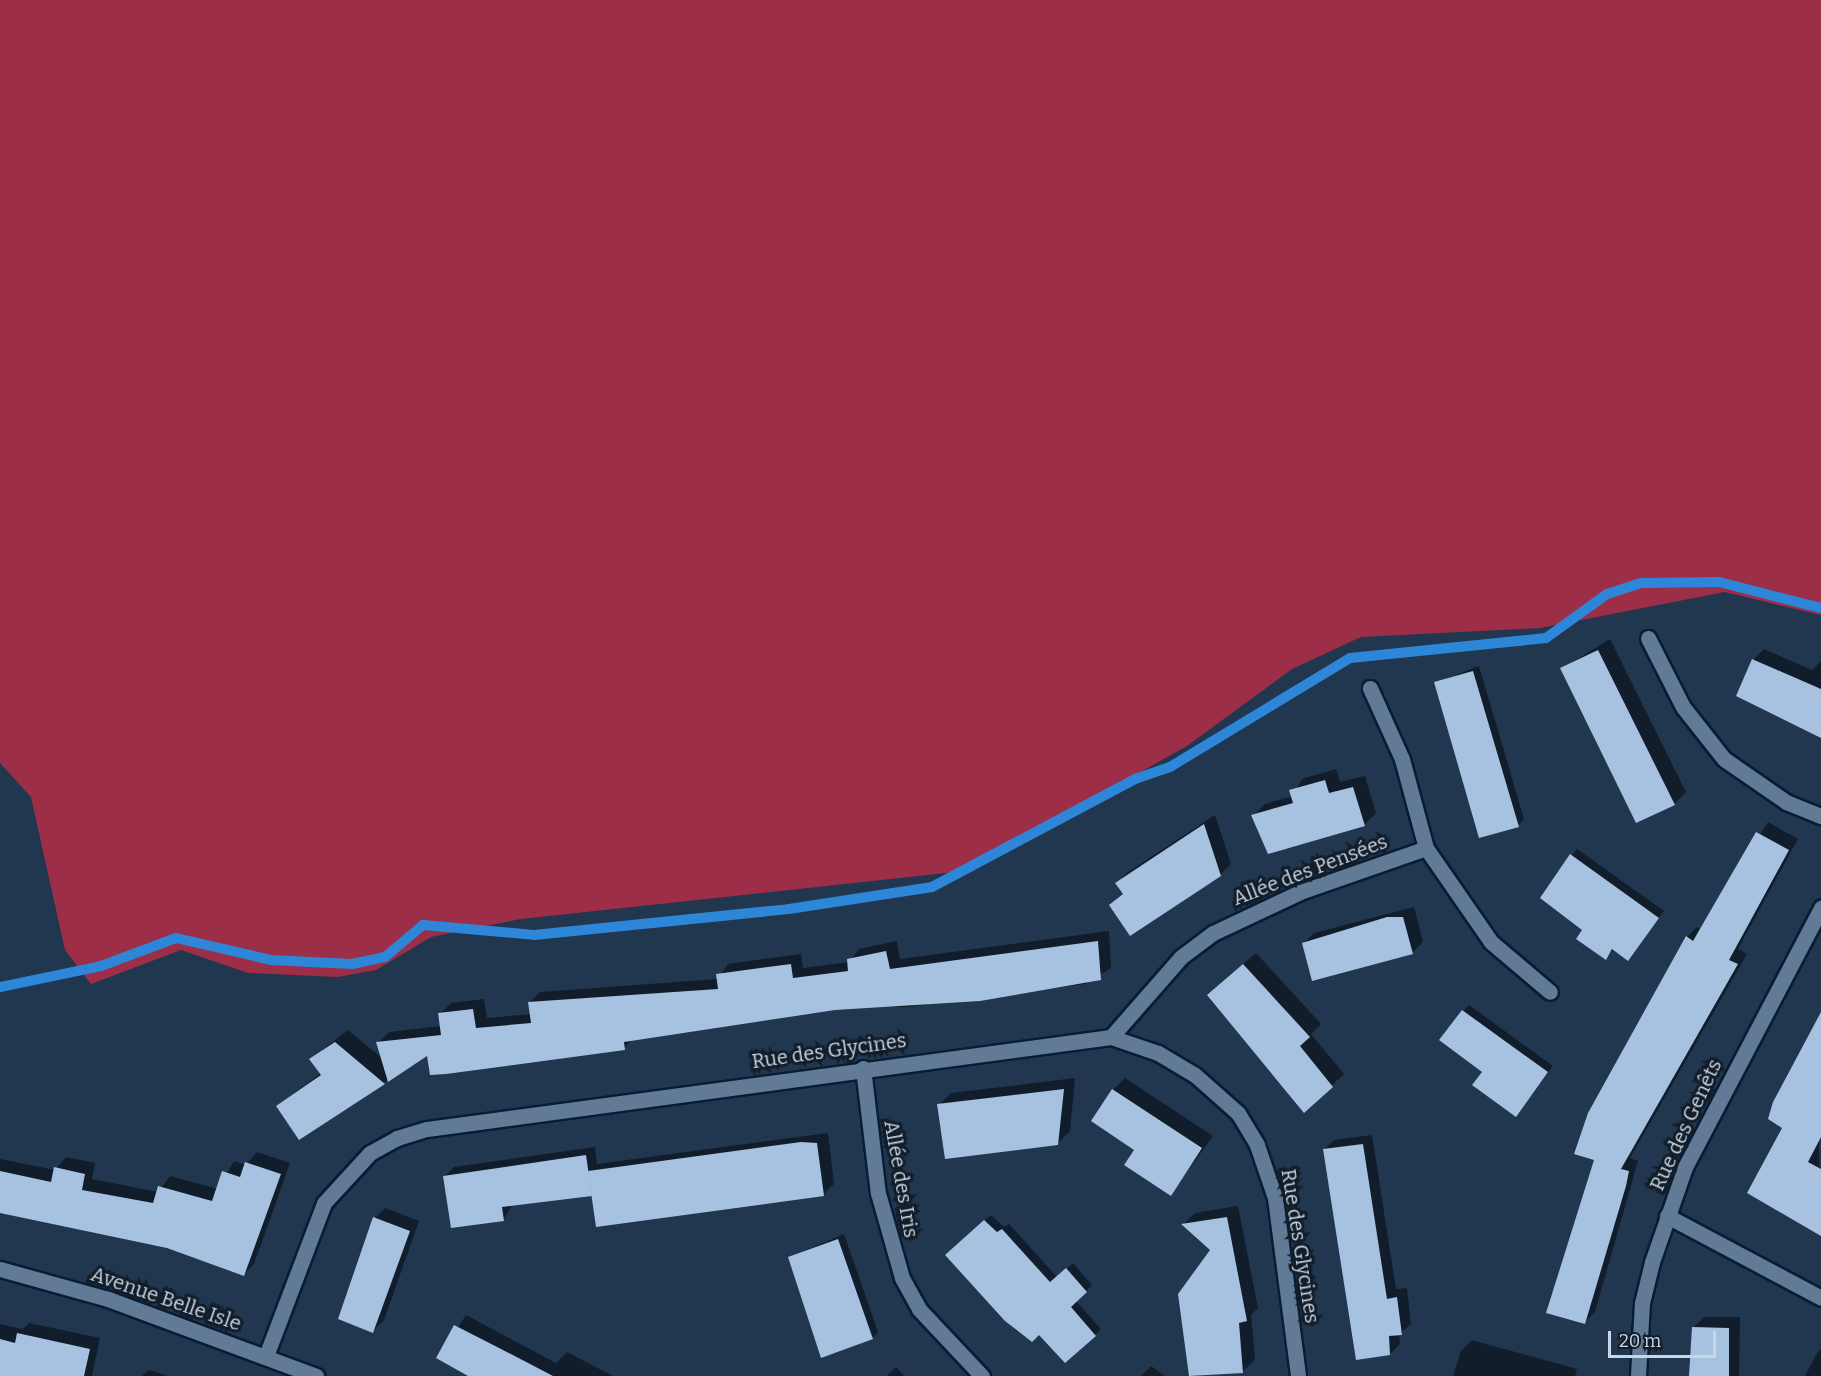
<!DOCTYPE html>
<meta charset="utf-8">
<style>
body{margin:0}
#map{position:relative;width:1821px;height:1376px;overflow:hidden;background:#20374f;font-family:Bitter,serif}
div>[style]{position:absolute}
.green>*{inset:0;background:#9c2e47}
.shadow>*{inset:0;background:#0007}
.stream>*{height:10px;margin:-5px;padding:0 5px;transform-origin:5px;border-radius:5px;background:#2e86d9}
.building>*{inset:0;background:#a7c2e0}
.roads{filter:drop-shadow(2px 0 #071d34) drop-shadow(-2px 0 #071d34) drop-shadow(0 2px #071d34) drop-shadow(0 -2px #071d34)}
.minor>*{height:15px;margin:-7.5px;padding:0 7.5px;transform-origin:7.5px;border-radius:7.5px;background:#617b96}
span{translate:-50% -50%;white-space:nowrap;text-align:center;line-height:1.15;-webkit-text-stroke:6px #131d29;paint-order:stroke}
.street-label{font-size:20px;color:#c8d6e5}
.scale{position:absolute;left:1608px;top:1331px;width:108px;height:27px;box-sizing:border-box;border:3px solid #c8d6e5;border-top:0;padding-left:8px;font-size:18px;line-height:21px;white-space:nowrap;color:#c8d6e5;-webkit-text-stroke:4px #131d29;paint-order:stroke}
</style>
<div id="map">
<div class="green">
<i style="clip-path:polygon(0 0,1821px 0,1821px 615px,1725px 592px,1540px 628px,1361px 637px,1292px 669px,1187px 746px,964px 871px,521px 919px,431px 937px,376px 970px,338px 977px,248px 973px,181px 950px,91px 984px,65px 950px,31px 797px,0 763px)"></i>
</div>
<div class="shadow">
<i style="clip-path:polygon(1610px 639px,1686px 792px,1674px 804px,1561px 669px)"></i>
<i style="clip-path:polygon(1764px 649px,1812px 670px,1821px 661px,1821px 735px,1753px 660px)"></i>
<i style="clip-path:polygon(1479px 666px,1524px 819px,1518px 825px,1435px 683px)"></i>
<i style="clip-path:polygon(1336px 769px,1340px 782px,1365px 776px,1376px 813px,1364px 825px,1253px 816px,1265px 804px,1293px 796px,1302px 779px)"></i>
<i style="clip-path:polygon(1215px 815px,1231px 864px,1220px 875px,1111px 905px,1124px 893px,1117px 883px,1128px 872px)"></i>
<i style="clip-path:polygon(1768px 822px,1798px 839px,1738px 949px,1747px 954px,1630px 1158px,1638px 1161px,1595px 1312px,1585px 1322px,1548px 1312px,1687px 937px,1697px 927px,1702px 930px)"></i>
<i style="clip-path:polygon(1577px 849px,1664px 911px,1628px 959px,1614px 949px,1606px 958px,1584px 930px,1572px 855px)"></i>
<i style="clip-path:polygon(1414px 907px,1423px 942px,1412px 953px,1303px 944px,1314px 933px)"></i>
<i style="clip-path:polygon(1109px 931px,1111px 968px,1085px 984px,907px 1007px,891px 1007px,889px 1001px,633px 1039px,624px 1048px,429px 1053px,300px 1138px,277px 1106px,321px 1073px,311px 1059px,348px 1030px,383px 1059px,378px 1043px,389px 1032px,441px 1026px,440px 1014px,451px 1003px,484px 999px,487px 1018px,531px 1014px,529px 1003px,540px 992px,718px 979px,728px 964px,801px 954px,803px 968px,849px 962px,859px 949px,897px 941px,900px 959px)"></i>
<i style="clip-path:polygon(1256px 953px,1321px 1024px,1311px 1034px,1344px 1074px,1304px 1111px,1221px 983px)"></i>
<i style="clip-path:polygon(1469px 1005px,1553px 1066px,1516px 1115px,1463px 1011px)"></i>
<i style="clip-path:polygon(1821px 1015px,1819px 1150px,1821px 1234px,1784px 1127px)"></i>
<i style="clip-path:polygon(1075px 1078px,1070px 1131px,1058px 1143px,939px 1105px,951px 1093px)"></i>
<i style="clip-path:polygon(1125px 1078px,1213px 1136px,1170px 1195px,1113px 1090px)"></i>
<i style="clip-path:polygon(828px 1133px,834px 1184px,824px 1194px,593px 1193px,512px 1205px,504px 1219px,453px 1226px,445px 1176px,454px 1167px,595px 1147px,597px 1164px)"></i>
<i style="clip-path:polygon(1372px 1135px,1396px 1289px,1407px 1288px,1411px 1324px,1399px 1334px,1400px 1344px,1390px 1354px,1324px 1150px,1334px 1140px)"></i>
<i style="clip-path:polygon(257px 1152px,290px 1163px,254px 1264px,243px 1275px,167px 1247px,0 1212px,0 1159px,55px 1170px,66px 1157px,95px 1163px,92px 1179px,158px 1192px,170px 1176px,218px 1189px,234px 1161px,246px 1165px)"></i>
<i style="clip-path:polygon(1238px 1206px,1258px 1308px,1251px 1315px,1255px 1360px,1243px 1371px,1191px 1376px,1180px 1295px,1212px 1249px,1184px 1224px,1195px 1213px)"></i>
<i style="clip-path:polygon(385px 1208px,419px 1221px,384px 1320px,373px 1331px,375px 1218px)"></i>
<i style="clip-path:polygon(991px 1215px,1004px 1227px,1009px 1224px,1057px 1277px,1073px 1263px,1092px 1285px,1076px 1301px,1101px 1329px,1095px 1335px,953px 1249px)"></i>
<i style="clip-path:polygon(844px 1234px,878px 1332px,872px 1338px,790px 1257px)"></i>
<i style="clip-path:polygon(466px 1315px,556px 1363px,567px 1352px,613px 1376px,472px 1376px,438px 1358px)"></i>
<i style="clip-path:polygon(1704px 1317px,1740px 1317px,1739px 1376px,1693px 1376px,1693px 1328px)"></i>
<i style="clip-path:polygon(29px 1323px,100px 1338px,92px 1376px,0 1376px,0 1324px,23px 1329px)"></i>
<i style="clip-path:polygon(1472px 1340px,1577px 1369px,1575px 1376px,1453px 1376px,1461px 1351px)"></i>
<i style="clip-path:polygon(1821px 1349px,1821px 1376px,1805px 1376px,1817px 1353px)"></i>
<i style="clip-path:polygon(1151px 1366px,1165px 1376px,1141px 1376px)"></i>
<i style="clip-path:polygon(896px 1367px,904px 1376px,887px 1376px)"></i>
<i style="clip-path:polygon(149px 1370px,168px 1376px,142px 1376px)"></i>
</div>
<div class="stream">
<i style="left:0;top:987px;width:103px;rotate:-11.7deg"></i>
<i style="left:101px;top:966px;width:80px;rotate:-20.5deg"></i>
<i style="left:176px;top:938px;width:98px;rotate:13deg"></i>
<i style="left:271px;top:960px;width:81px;rotate:2.8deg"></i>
<i style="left:352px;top:964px;width:34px;rotate:-12deg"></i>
<i style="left:385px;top:957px;width:50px;rotate:-40.1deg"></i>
<i style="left:423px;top:925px;width:111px;rotate:5.1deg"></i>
<i style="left:534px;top:935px;width:256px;rotate:-5.8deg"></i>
<i style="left:789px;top:909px;width:145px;rotate:-8.7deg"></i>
<i style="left:932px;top:887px;width:230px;rotate:-28deg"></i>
<i style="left:1135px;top:779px;width:37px;rotate:-19deg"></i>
<i style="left:1170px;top:767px;width:210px;rotate:-31.2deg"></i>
<i style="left:1350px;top:658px;width:197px;rotate:-5.8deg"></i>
<i style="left:1546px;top:638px;width:75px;rotate:-35.8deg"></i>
<i style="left:1607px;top:594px;width:36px;rotate:-18deg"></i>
<i style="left:1641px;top:583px;width:78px;rotate:-0.7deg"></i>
<i style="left:1719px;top:582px;width:105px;rotate:14.3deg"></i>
</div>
<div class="building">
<i style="clip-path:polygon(1598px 650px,1675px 805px,1636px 823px,1560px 668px)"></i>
<i style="clip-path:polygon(1752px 659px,1821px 689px,1821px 738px,1736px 696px)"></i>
<i style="clip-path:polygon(1473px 671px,1519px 827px,1479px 838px,1434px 682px)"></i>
<i style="clip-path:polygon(1325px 780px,1329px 793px,1353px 787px,1365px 826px,1268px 854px,1251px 815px,1293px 803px,1289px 790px)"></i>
<i style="clip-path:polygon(1204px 824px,1221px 876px,1130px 936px,1109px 905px,1123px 894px,1115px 883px)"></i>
<i style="clip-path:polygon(1756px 832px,1789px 850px,1729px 960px,1738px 964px,1621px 1169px,1629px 1171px,1626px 1186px,1585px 1324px,1546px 1313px,1594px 1160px,1574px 1154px,1588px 1113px,1686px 936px,1693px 941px)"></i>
<i style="clip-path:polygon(1570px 854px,1659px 918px,1628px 961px,1612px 949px,1606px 960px,1576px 939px,1582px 930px,1540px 898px)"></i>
<i style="clip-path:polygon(1387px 917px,1403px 917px,1413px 954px,1312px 981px,1302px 943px)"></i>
<i style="clip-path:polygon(1098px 941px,1101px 980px,980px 1001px,835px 1010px,624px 1042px,625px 1050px,446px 1074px,430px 1075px,427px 1056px,388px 1082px,376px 1042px,441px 1035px,438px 1013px,473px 1009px,476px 1028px,531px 1023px,528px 1002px,718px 989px,716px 974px,791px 964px,793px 978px,848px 971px,847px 959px,886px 951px,890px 969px)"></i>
<i style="clip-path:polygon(1243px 964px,1310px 1037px,1300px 1046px,1333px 1087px,1304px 1113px,1207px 995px)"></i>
<i style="clip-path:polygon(1462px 1010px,1548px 1072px,1516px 1117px,1472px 1085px,1482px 1072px,1439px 1040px)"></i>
<i style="clip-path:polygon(1821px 1012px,1821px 1137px,1808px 1162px,1821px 1169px,1821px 1236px,1747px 1193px,1782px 1128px,1768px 1119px,1773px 1102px)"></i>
<i style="clip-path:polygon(335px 1042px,385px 1084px,299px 1140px,276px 1106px,321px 1075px,309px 1059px)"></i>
<i style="clip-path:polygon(1064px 1089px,1058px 1145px,945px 1159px,937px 1104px)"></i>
<i style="clip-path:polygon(1112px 1089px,1202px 1148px,1171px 1196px,1124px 1165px,1134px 1150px,1091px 1121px)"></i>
<i style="clip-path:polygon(801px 1142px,817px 1143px,824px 1196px,596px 1227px,588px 1171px)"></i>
<i style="clip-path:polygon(1363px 1144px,1387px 1299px,1397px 1297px,1402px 1335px,1389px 1336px,1390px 1355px,1356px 1360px,1323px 1149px)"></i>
<i style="clip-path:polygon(586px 1155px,592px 1196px,502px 1207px,504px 1221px,451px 1228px,443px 1176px)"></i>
<i style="clip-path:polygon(245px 1162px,281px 1174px,244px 1276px,167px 1248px,0 1213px,0 1171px,51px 1182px,54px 1167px,85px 1174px,82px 1190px,153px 1203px,158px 1186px,212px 1201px,222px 1171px,240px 1177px)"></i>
<i style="clip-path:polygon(373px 1217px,410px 1231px,373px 1333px,338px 1319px)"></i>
<i style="clip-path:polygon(1227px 1217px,1247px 1321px,1239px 1323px,1243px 1373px,1189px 1376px,1178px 1294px,1210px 1250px,1181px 1224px)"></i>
<i style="clip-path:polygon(984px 1220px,997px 1232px,1002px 1229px,1050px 1282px,1066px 1268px,1087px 1292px,1071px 1307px,1096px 1336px,1065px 1363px,1039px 1335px,1032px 1342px,1005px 1321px,945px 1255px)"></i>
<i style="clip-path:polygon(838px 1239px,873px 1339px,821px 1358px,788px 1257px)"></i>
<i style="clip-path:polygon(454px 1325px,503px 1350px,553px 1376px,468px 1376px,436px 1358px)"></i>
<i style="clip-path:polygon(1692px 1327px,1729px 1328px,1729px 1376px,1689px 1376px)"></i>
<i style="clip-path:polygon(17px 1333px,90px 1349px,84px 1376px,0 1376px,0 1339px,15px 1343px)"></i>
</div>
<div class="roads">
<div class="minor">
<i style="left:1648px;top:638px;width:77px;rotate:63.1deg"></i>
<i style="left:1683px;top:707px;width:66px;rotate:51.7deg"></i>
<i style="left:1724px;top:759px;width:75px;rotate:34.7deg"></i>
<i style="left:1786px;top:802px;width:38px;rotate:22deg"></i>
<i style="left:1426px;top:848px;width:114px;rotate:55.3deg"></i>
<i style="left:1491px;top:942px;width:77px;rotate:40.3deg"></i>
<i style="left:1111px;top:1037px;width:106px;rotate:-48.8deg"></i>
<i style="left:1181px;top:957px;width:40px;rotate:-37deg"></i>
<i style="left:1213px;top:933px;width:96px;rotate:-25.2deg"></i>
<i style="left:1300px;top:892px;width:133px;rotate:-19.2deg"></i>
<i style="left:1426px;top:848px;width:92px;rotate:-105.1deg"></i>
<i style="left:1402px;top:759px;width:78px;rotate:-114.3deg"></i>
<i style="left:863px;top:1068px;width:126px;rotate:83.2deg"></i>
<i style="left:878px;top:1193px;width:88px;rotate:74.2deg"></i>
<i style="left:902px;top:1278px;width:35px;rotate:61deg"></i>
<i style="left:919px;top:1309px;width:92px;rotate:46.8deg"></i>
<i style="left:1667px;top:1216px;width:174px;rotate:28deg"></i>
<i style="left:0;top:1269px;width:112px;rotate:15.5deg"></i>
<i style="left:108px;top:1299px;width:222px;rotate:20.3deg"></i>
<i style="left:266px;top:1356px;width:164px;rotate:-69.2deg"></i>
<i style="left:324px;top:1203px;width:68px;rotate:-47.4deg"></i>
<i style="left:370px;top:1153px;width:31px;rotate:-29deg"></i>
<i style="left:397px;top:1138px;width:31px;rotate:-17deg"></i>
<i style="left:427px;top:1129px;width:690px;rotate:-7.66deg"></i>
<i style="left:1111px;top:1037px;width:50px;rotate:18.8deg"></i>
<i style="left:1158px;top:1053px;width:43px;rotate:30.7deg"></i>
<i style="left:1195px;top:1075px;width:57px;rotate:41.5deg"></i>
<i style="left:1238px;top:1113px;width:37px;rotate:59deg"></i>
<i style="left:1257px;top:1145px;width:56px;rotate:71.2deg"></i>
<i style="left:1275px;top:1198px;width:179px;rotate:82.6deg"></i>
<i style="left:1638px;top:1376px;width:73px;rotate:-86.9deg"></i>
<i style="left:1642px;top:1303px;width:42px;rotate:-76.3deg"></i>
<i style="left:1652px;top:1262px;width:101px;rotate:-70.8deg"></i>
<i style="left:1685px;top:1167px;width:293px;rotate:-62.3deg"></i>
</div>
</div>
<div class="street-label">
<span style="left:1310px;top:870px;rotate:-21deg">Allée des Pensées</span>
<span style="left:829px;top:1051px;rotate:-8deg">Rue des Glycines</span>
<span style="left:1686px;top:1125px;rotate:-65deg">Rue des Genêts</span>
<span style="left:901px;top:1179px;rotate:80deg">Allée des Iris</span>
<span style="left:1300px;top:1246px;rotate:81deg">Rue des Glycines</span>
<span style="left:166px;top:1299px;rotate:19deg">Avenue Belle Isle</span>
</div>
<div class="scale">20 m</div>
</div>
